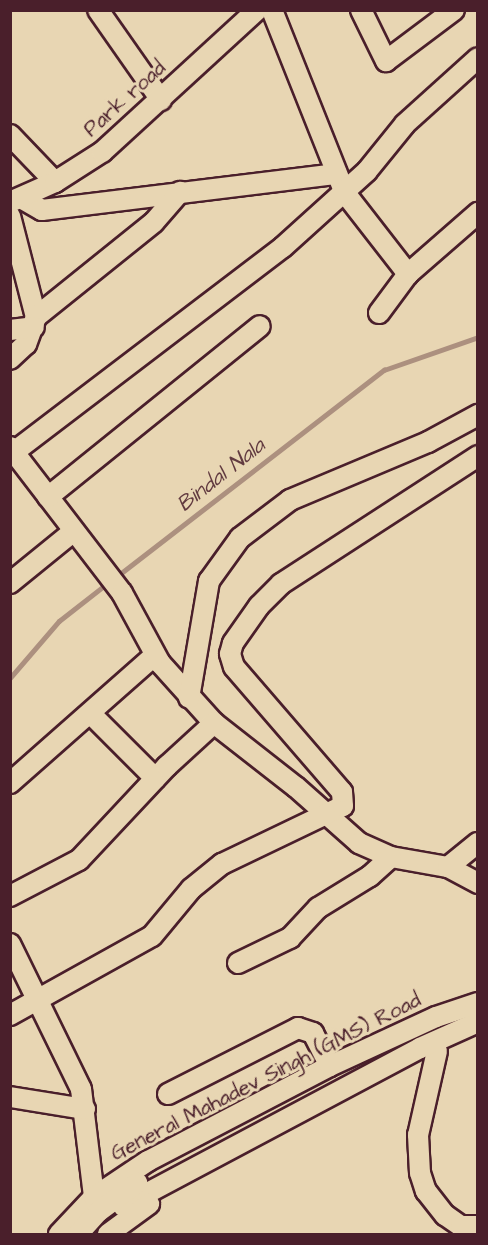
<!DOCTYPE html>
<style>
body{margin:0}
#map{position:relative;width:488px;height:1245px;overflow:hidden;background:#e8d6b3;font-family:"Architects Daughter",sans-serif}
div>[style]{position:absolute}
.stream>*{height:4.5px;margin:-2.25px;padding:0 2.25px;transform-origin:2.25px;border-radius:2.25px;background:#ac907f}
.roads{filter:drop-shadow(2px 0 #4a1f2b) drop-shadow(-2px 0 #4a1f2b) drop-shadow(0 2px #4a1f2b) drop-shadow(0 -2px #4a1f2b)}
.minor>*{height:20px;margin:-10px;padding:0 10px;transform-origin:10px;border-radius:10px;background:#e8d6b3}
span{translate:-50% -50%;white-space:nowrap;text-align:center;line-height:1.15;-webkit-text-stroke:6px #e8d6b3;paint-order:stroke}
.street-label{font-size:21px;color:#4a1f2b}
.water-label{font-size:22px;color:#623b40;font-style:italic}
.frame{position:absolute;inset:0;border:12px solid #4a1f2b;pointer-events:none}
</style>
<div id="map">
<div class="stream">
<i style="left:116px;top:577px;width:339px;rotate:-37.7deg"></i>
<i style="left:384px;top:370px;width:100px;rotate:-19.3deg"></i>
<i style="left:10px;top:678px;width:75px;rotate:-49.3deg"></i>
<i style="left:59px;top:621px;width:63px;rotate:-38deg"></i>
</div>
<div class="roads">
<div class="minor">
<i style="left:98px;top:10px;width:110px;rotate:55deg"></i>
<i style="left:272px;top:10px;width:197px;rotate:68.3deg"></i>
<i style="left:345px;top:193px;width:103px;rotate:52.1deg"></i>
<i style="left:361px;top:10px;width:57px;rotate:63.9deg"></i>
<i style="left:386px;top:61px;width:85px;rotate:-36.9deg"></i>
<i style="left:10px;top:135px;width:65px;rotate:46.2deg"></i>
<i style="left:21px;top:198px;width:24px;rotate:30deg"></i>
<i style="left:42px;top:210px;width:297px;rotate:-7deg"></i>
<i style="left:10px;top:202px;width:49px;rotate:-24deg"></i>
<i style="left:55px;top:182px;width:56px;rotate:-32.6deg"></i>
<i style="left:102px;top:152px;width:210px;rotate:-42.5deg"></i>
<i style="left:10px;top:216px;width:104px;rotate:75.6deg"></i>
<i style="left:36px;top:317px;width:29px;rotate:110deg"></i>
<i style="left:26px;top:344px;width:22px;rotate:137deg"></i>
<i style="left:379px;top:313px;width:49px;rotate:-53.4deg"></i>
<i style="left:408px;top:274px;width:93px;rotate:-41.1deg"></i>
<i style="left:36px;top:317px;width:151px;rotate:-38.8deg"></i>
<i style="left:154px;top:222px;width:40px;rotate:-49deg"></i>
<i style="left:10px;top:330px;width:24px;rotate:-7deg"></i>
<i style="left:10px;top:447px;width:184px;rotate:52.5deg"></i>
<i style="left:122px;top:593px;width:80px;rotate:61.5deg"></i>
<i style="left:160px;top:663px;width:81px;rotate:48deg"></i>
<i style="left:214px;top:723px;width:104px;rotate:38deg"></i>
<i style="left:296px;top:787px;width:84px;rotate:41.6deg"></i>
<i style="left:359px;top:843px;width:35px;rotate:24deg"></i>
<i style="left:391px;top:857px;width:58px;rotate:10deg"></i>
<i style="left:448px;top:867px;width:34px;rotate:28deg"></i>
<i style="left:10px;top:455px;width:343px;rotate:-37.3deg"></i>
<i style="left:283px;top:247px;width:113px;rotate:-42.1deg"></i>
<i style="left:367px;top:171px;width:60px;rotate:-51deg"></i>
<i style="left:405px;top:124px;width:98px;rotate:-42.1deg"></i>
<i style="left:48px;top:497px;width:272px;rotate:-38.9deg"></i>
<i style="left:10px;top:583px;width:82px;rotate:-39.1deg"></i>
<i style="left:189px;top:698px;width:119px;rotate:-80.3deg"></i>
<i style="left:209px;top:581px;width:53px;rotate:-54.2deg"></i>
<i style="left:240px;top:538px;width:63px;rotate:-37.2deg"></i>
<i style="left:290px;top:500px;width:150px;rotate:-22.8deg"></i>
<i style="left:428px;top:442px;width:57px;rotate:-28.4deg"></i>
<i style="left:91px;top:714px;width:91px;rotate:45deg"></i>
<i style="left:10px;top:783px;width:193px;rotate:-41.4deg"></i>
<i style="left:448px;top:867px;width:38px;rotate:-39deg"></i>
<i style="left:10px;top:896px;width:78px;rotate:-27.6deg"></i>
<i style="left:79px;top:860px;width:129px;rotate:-46.9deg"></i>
<i style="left:167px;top:766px;width:64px;rotate:-42.5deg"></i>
<i style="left:10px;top:944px;width:161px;rotate:63.9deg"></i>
<i style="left:81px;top:1089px;width:109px;rotate:83.1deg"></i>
<i style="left:238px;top:963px;width:58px;rotate:-25.7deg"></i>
<i style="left:290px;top:938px;width:41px;rotate:-47deg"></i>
<i style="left:318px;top:908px;width:61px;rotate:-31.6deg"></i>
<i style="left:370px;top:876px;width:28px;rotate:-42deg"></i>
<i style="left:10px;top:1015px;width:162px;rotate:-29.1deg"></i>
<i style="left:152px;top:936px;width:61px;rotate:-50.3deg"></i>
<i style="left:191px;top:889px;width:40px;rotate:-39deg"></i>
<i style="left:222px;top:864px;width:134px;rotate:-25.6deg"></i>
<i style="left:343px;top:806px;width:14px;rotate:-94deg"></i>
<i style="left:342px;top:792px;width:165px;rotate:-130.8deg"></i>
<i style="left:234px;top:667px;width:14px;rotate:-107deg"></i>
<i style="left:230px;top:654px;width:11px;rotate:-75deg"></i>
<i style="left:233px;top:643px;width:45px;rotate:-54.9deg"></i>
<i style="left:259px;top:606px;width:31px;rotate:-45deg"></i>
<i style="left:281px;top:584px;width:235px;rotate:-33deg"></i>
<i style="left:437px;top:1051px;width:86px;rotate:102.7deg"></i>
<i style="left:418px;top:1135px;width:38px;rotate:87deg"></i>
<i style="left:420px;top:1173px;width:19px;rotate:72deg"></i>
<i style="left:426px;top:1191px;width:31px;rotate:52deg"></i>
<i style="left:445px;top:1215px;width:19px;rotate:35deg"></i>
<i style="left:461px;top:1226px;width:17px"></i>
<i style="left:168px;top:1094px;width:146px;rotate:-26.9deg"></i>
<i style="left:298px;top:1028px;width:16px;rotate:18deg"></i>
<i style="left:313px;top:1033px;width:37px;rotate:63deg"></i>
<i style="left:10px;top:1097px;width:76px;rotate:9.1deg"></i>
<i style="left:123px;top:1206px;width:336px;rotate:-28deg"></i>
<i style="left:420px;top:1048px;width:64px;rotate:-24.1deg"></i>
<i style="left:59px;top:1234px;width:51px;rotate:-46.6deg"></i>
<i style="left:94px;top:1197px;width:65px;rotate:-33.7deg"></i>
<i style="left:148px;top:1161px;width:205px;rotate:-27.6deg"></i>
<i style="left:330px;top:1066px;width:117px;rotate:-24.8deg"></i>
<i style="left:436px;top:1017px;width:44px;rotate:-18.4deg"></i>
<i style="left:78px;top:1234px;width:30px;rotate:-48deg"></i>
<i style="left:98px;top:1212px;width:49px;rotate:-36.6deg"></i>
<i style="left:108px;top:1234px;width:51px;rotate:-36.2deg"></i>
</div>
</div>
<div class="street-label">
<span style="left:125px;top:99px;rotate:-42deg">Park road</span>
<span style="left:266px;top:1077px;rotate:-27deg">General Mahadev Singh (GMS) Road</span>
</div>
<div class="water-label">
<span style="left:221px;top:475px;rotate:-38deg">Bindal Nala</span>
</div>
<div class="frame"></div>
</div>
